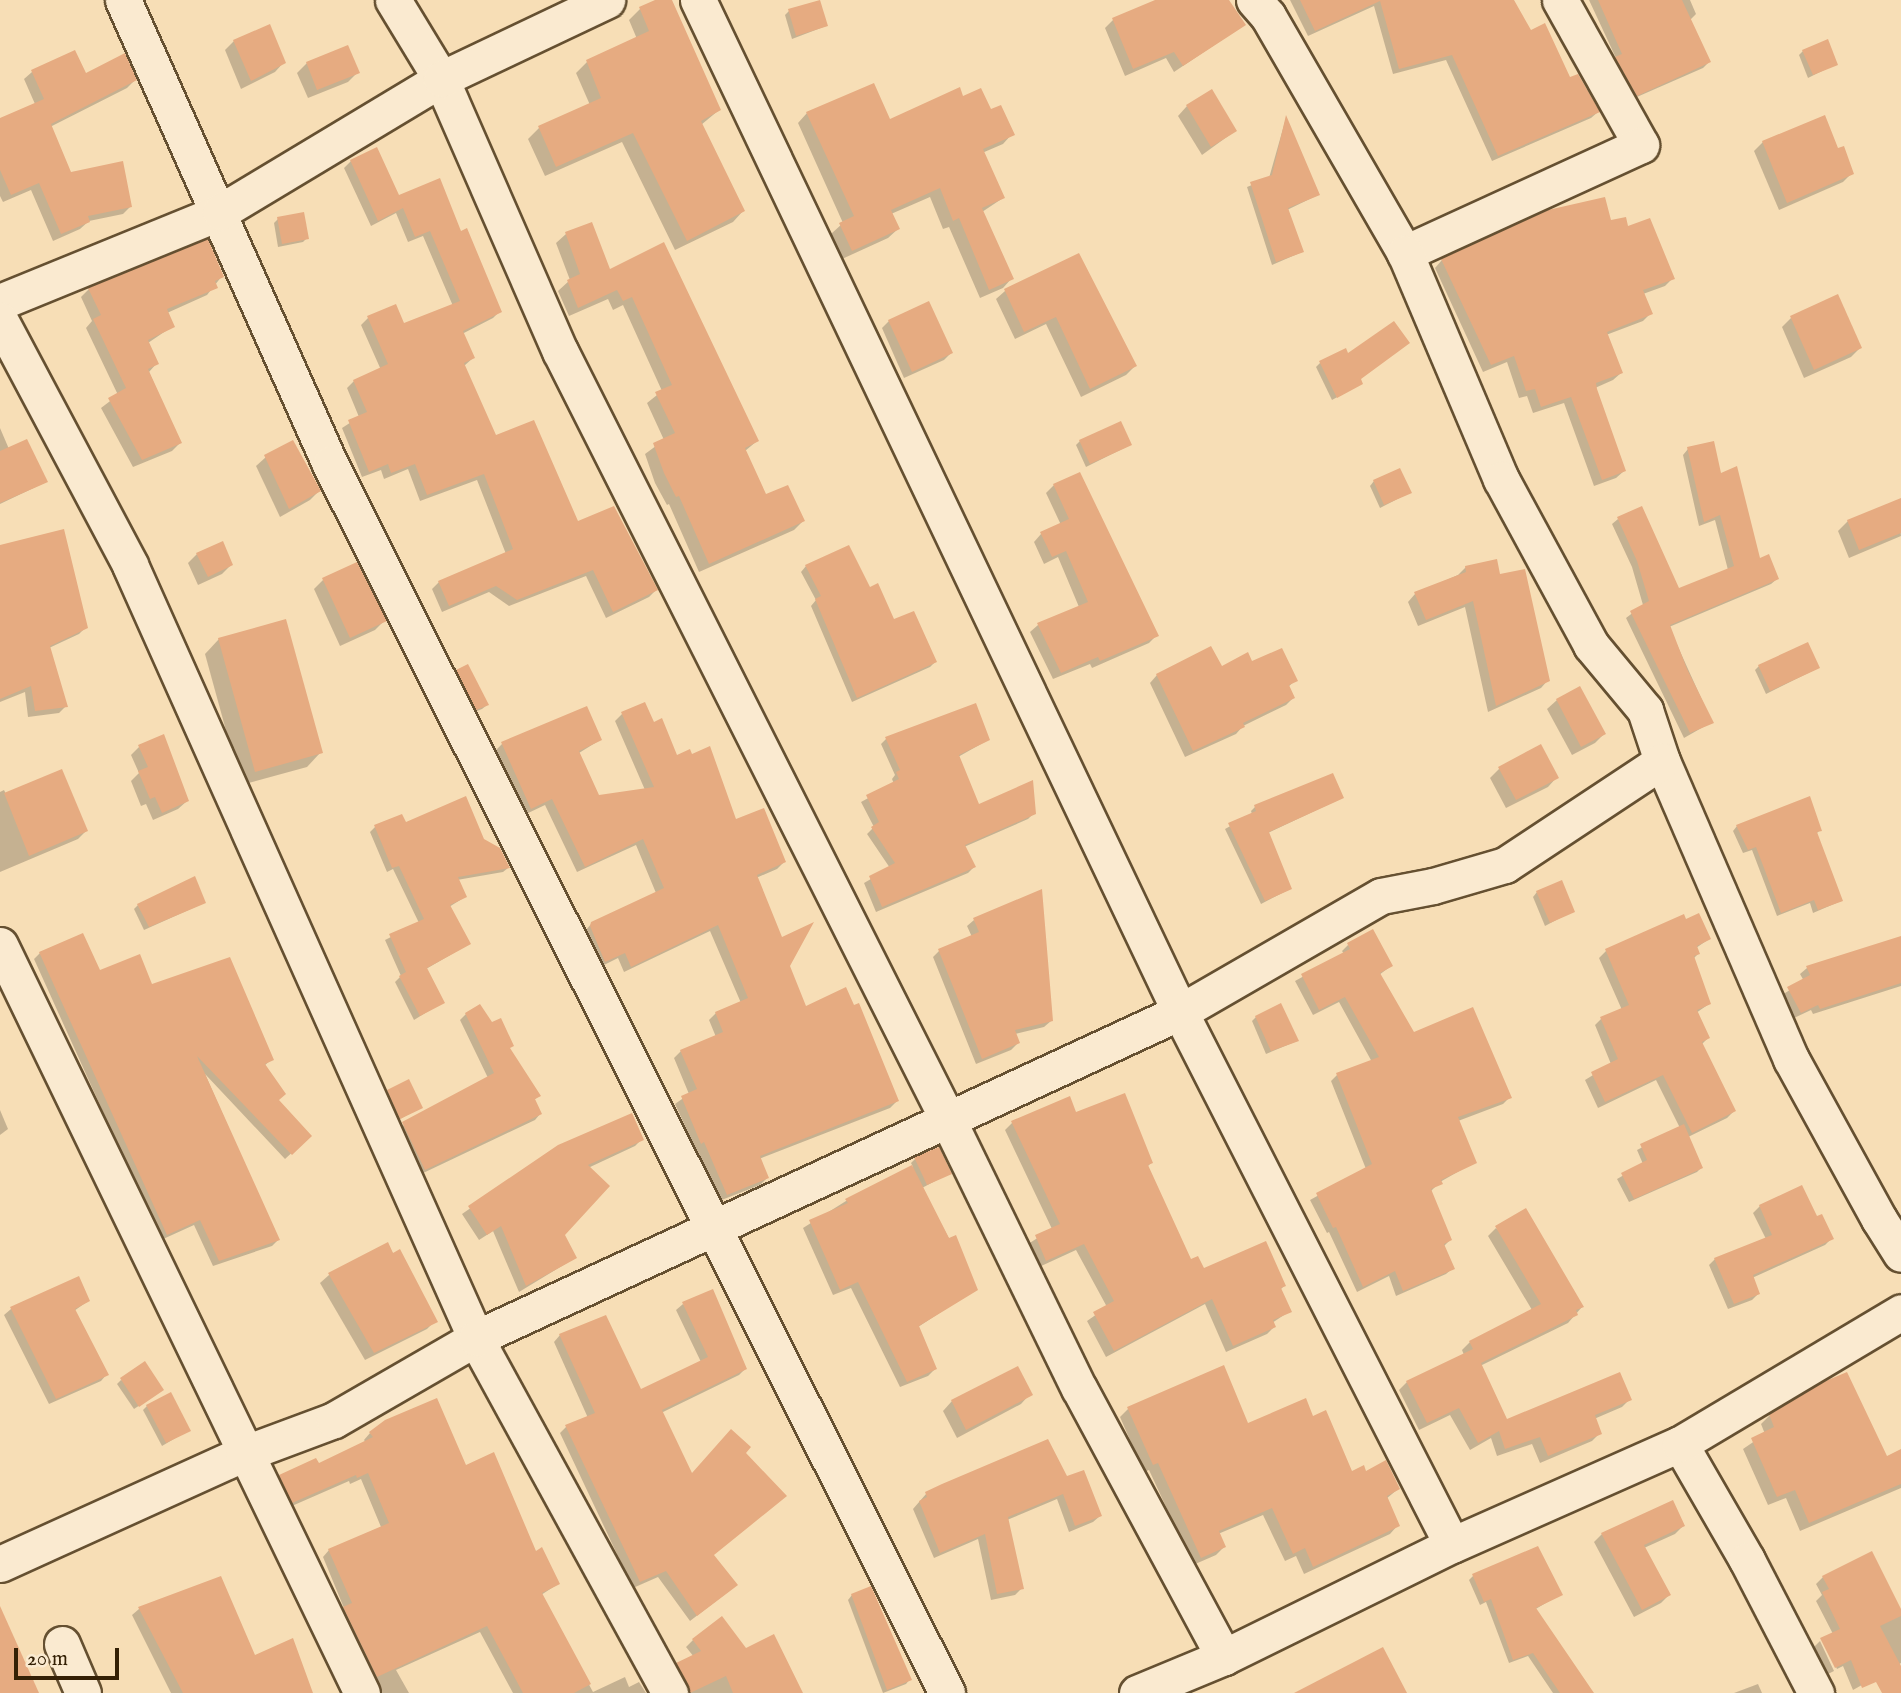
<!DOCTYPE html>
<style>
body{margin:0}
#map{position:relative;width:1901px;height:1693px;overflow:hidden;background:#f7deb6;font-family:"IM FELL English",serif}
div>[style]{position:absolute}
.shadow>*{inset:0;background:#0003}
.building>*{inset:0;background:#e6ab81}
.roads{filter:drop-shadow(2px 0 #655031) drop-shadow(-2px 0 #655031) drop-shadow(0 2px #655031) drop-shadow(0 -2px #655031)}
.minor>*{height:35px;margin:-17.5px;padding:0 17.5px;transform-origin:17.5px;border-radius:17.5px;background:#faead0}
span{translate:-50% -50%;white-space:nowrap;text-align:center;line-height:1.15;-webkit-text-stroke:5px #faead0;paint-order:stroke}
.scale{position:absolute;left:14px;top:1648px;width:105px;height:32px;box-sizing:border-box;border:4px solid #342005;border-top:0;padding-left:9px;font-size:21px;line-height:24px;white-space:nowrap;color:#342005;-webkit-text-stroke:5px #faead0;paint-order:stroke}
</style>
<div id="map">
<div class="shadow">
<i style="clip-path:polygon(660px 0,670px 0,719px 110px,701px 125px,743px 211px,733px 222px,675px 250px,622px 142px,545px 176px,528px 139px,539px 128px,590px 105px,576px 73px,587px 62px,637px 39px,629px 20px,640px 9px)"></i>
<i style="clip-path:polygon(1160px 0,1210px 0,1244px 25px,1174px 72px,1166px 58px,1125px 76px,1105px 28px,1113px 20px)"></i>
<i style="clip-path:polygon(1290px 0,1512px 0,1530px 32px,1598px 112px,1591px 118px,1492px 161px,1446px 60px,1393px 74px,1374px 6px,1308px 36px)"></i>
<i style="clip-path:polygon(1589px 0,1690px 0,1696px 14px,1690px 20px,1709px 62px,1703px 68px,1630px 100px,1610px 64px,1616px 58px)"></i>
<i style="clip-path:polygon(789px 11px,826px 26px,792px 39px,785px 15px)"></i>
<i style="clip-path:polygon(234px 41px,284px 62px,275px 72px,241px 89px,225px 50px)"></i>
<i style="clip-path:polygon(1803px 51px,1836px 64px,1808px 78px,1799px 55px)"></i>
<i style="clip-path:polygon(307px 63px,358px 72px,348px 82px,308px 98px,297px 73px)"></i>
<i style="clip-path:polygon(32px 72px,135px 80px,127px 88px,50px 127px,70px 174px,131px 206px,123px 214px,89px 221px,80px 229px,53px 241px,31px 190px,3px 202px,0 196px,0 120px,35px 104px,24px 79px)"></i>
<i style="clip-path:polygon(962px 98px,990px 112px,1012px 134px,1003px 144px,982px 153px,1003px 198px,982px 212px,1012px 278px,1003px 288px,980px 298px,949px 227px,943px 229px,930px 197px,891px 214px,898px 229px,888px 238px,842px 259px,831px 234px,843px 223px,798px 123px,807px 113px,889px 122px)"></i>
<i style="clip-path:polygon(1187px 106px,1235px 131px,1202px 155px,1178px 116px)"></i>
<i style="clip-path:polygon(1286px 118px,1318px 195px,1287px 210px,1302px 252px,1272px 265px,1247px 187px,1269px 178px)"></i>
<i style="clip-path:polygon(1763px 142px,1837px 151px,1852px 173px,1843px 182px,1779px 210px,1754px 151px)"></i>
<i style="clip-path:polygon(351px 161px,399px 197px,460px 233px,500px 311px,493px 318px,462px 334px,473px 358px,464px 366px,496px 438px,577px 524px,656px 590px,649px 597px,606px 618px,586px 576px,509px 606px,489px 592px,442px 612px,432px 589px,439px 582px,506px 554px,477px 480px,420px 501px,408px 469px,384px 479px,381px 470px,362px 477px,342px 428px,359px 417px,347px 388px,354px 381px,381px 370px,361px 325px,368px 318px,403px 325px,453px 306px,423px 236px,408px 242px,396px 213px,371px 226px,344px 168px)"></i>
<i style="clip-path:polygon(278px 219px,307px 238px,303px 242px,278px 247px,274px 223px)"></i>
<i style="clip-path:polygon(1609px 222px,1627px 229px,1673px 278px,1665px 286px,1643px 294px,1651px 313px,1643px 321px,1606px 335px,1621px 373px,1613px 380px,1595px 388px,1624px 471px,1616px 478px,1594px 486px,1564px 403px,1533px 413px,1527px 396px,1519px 398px,1507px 362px,1483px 372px,1435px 268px,1442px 260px)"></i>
<i style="clip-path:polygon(591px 224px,609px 271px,663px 245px,757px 441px,745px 451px,766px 497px,803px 521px,794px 530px,699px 572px,669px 504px,667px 505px,655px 483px,645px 454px,664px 440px,647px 403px,662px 391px,623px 305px,613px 310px,608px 299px,569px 316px,558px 291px,570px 280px,556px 243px,566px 234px)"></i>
<i style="clip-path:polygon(1078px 255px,1135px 366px,1126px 375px,1081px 397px,1046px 324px,1015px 339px,996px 299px,1005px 291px)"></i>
<i style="clip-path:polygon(222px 276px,207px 295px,167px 313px,173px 326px,148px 343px,157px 363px,149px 372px,180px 443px,172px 451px,133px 467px,101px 408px,118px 395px,86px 328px,92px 321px,81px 297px,89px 289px)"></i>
<i style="clip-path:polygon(1791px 318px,1860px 348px,1851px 357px,1804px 378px,1782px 327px)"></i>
<i style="clip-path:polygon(889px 321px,951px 353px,944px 360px,904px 378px,882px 328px)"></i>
<i style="clip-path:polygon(1347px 356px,1361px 384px,1332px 400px,1316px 367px,1320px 363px)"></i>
<i style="clip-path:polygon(0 428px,9px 449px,46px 482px,0 504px)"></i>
<i style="clip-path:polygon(1080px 441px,1130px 445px,1086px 467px,1076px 445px)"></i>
<i style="clip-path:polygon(1688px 449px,1720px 476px,1758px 560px,1777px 579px,1771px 584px,1669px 627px,1712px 722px,1684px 738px,1626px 618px,1643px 605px,1632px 567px,1612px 524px,1618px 519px,1678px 591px,1728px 570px,1715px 520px,1699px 526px,1683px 455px)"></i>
<i style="clip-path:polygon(266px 457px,319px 491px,310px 500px,280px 517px,256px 466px)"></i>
<i style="clip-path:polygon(1374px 481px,1409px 493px,1380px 508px,1370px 486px)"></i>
<i style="clip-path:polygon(1054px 485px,1157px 635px,1149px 643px,1092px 668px,1090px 664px,1053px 679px,1030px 632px,1038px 625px,1079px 607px,1058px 557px,1044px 564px,1034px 542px,1041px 534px,1061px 525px,1046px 493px)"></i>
<i style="clip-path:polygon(1898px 501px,1901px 536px,1849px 558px,1838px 531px,1848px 521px)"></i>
<i style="clip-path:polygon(0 546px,86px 627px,79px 634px,49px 648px,66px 706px,59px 713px,28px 717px,25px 692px,0 702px)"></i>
<i style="clip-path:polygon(197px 554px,231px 565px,222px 574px,198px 585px,188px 563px)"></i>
<i style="clip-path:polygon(806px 566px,869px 589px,893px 621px,935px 662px,930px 667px,852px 702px,811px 606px,816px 600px,801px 572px)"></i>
<i style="clip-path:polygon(1466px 567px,1499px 576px,1548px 680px,1541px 688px,1488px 712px,1465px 607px,1418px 626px,1408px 602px,1415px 594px,1458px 575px)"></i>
<i style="clip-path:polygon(323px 580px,384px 621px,375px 630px,340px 646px,314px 589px)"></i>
<i style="clip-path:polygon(219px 639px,321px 752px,307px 767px,241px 785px,205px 654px)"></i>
<i style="clip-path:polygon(1251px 663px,1296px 680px,1288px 687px,1293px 698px,1286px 705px,1243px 726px,1236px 734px,1185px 757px,1150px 683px,1157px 675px)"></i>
<i style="clip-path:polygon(1759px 666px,1818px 668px,1766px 694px,1755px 670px)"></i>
<i style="clip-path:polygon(457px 671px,487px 705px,482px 709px,472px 713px,453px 676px)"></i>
<i style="clip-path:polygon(1557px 700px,1604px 734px,1595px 743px,1572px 755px,1547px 709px)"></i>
<i style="clip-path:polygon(622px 714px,653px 725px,676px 757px,735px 822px,784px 862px,777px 869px,756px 878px,805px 1008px,897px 1101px,890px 1108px,759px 1159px,767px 1178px,760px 1185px,719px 1201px,675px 1104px,689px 1094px,674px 1058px,681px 1051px,716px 1037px,709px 1020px,716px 1013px,741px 1003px,710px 931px,624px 972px,618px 958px,598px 968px,585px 931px,592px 923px,656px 893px,636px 845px,577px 872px,545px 805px,524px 815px,495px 751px,502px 744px,600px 740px,579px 753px,598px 797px,645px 790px,615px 721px)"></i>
<i style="clip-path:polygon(163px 737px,187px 801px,178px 809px,153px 820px,146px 804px,141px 806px,131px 781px,139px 773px,131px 755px,139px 747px)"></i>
<i style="clip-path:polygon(886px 739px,988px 740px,958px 757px,978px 806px,1034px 813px,1028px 819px,964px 847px,974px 867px,968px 873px,876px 912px,864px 883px,890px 868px,867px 834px,874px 827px,861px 802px,894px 784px,892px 779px,895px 775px,881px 744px)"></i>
<i style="clip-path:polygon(1499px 769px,1557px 777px,1548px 787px,1506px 808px,1490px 778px)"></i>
<i style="clip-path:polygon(4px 790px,6px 794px,86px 831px,78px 839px,0 872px,0 792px)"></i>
<i style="clip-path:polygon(1342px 798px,1268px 833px,1290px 889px,1261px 904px,1225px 829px,1252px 814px,1251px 811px,1255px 807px)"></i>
<i style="clip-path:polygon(406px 824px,482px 840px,508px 868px,503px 872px,457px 880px,465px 897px,449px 907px,469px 944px,426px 969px,443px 1002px,414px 1020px,395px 982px,401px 976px,385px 940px,419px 923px,393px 869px,387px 872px,370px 832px,375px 827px)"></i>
<i style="clip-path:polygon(1737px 826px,1820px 830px,1816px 834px,1841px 901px,1813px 913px,1810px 903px,1777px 916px,1752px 850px,1743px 853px,1733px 831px)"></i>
<i style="clip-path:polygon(1537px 892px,1573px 911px,1545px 926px,1533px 897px)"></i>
<i style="clip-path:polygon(204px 903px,144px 930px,134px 909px,138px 905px)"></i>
<i style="clip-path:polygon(1683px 917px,1709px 939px,1696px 948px,1698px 954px,1693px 959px,1709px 1004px,1696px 1013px,1708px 1038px,1702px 1044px,1734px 1111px,1727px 1118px,1688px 1137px,1701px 1168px,1697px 1172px,1629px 1202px,1617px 1179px,1643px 1164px,1637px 1150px,1680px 1128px,1656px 1080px,1598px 1108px,1585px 1080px,1611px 1064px,1595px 1025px,1601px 1019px,1622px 1010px,1599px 958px,1606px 951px)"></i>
<i style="clip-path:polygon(974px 920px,1051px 1021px,1044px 1027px,1015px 1034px,1018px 1043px,1011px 1050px,976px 1064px,933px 957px,939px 951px,972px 937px,967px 926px)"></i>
<i style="clip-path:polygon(1901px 938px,1901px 986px,1813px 1014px,1811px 1010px,1794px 1018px,1782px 995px,1804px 981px,1800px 974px,1807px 968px)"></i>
<i style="clip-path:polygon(1348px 945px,1391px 966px,1379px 975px,1413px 1035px,1509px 1098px,1503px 1104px,1458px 1121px,1475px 1162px,1440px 1182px,1430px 1192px,1450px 1240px,1443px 1247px,1453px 1268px,1446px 1274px,1396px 1296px,1389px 1276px,1357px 1292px,1329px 1232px,1327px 1233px,1310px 1200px,1366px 1169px,1331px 1081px,1337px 1075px,1372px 1062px,1339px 1002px,1313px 1015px,1295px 981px,1344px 954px,1342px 951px)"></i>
<i style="clip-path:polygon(40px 953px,151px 986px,272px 1059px,264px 1066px,277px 1101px,310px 1136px,285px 1159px,205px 1074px,278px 1240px,272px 1246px,213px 1266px,194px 1225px,161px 1240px,34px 959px)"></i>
<i style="clip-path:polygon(466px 1014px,508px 1050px,539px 1096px,534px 1100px,540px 1114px,535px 1120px,419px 1175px,397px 1129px,488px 1078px,460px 1020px)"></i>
<i style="clip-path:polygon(1256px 1017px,1297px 1041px,1266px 1054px,1252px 1021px)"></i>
<i style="clip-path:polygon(388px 1092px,421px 1107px,395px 1122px,384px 1096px)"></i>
<i style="clip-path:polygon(0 1110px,8px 1129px,0 1135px)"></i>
<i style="clip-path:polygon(1075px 1114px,1151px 1163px,1147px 1167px,1190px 1262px,1204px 1270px,1284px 1286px,1280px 1290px,1290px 1311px,1272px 1323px,1274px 1327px,1267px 1334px,1226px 1352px,1205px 1304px,1106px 1357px,1087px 1321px,1107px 1307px,1076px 1250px,1039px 1267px,1028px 1244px,1052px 1229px,1005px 1130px,1012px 1123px)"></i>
<i style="clip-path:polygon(642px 1139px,635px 1146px,588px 1168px,563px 1234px,575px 1258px,519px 1292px,493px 1231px,479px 1240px,462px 1214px,559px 1147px)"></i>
<i style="clip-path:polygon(915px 1159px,950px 1173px,922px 1188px,976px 1289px,918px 1327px,935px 1369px,928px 1376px,900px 1387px,851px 1288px,833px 1295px,803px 1228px,846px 1201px,913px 1167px,911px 1163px)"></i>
<i style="clip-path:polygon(1801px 1187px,1816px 1218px,1832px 1238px,1825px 1245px,1752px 1278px,1758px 1294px,1752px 1300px,1728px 1309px,1709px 1265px,1715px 1259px,1766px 1239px,1753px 1213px,1760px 1206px)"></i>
<i style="clip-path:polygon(1496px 1228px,1582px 1307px,1568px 1323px,1480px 1366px,1507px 1421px,1630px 1399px,1622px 1407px,1594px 1419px,1600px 1433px,1592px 1441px,1540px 1463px,1532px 1444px,1497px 1456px,1491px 1438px,1470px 1450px,1450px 1415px,1419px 1430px,1399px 1390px,1407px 1382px,1464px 1355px,1462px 1350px,1470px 1342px,1532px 1310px,1488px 1236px)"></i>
<i style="clip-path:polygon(387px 1244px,435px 1321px,427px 1329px,365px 1360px,320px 1283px,329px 1275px)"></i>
<i style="clip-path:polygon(78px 1278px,88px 1301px,74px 1311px,107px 1374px,101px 1381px,49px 1404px,4px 1315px,11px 1309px)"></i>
<i style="clip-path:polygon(683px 1304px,745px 1369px,739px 1375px,661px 1413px,691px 1476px,744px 1453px,712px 1556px,729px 1591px,690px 1621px,658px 1577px,633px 1588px,560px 1433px,566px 1427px,588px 1418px,554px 1342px,560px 1335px,640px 1391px,701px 1362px,676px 1310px)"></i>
<i style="clip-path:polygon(121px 1380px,158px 1393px,134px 1409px,117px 1384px)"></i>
<i style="clip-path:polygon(1030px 1394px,1021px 1404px,957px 1438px,943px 1411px,952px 1401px)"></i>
<i style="clip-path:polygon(147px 1406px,189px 1430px,162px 1446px,143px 1410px)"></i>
<i style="clip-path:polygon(1128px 1409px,1247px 1425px,1313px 1418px,1352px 1474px,1366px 1473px,1398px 1489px,1386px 1499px,1398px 1525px,1390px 1534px,1304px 1574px,1296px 1556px,1285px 1561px,1263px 1515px,1218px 1534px,1224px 1547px,1216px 1555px,1193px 1565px,1149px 1470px,1144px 1472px,1120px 1417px)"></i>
<i style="clip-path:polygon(1770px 1415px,1886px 1459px,1901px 1451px,1901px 1488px,1800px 1531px,1786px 1498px,1768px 1505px,1743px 1449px,1765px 1434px,1761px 1424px)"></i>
<i style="clip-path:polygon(370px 1433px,465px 1468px,558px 1584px,541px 1595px,593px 1692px,625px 1677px,629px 1687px,639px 1682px,646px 1693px,513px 1693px,480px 1632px,396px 1670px,409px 1693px,374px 1693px,337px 1615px,344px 1608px,323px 1557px,329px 1550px,381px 1527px,361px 1479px,350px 1484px,349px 1481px,285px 1509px,273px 1483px,280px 1476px,318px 1466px,366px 1443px,364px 1440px)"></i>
<i style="clip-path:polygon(1066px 1478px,1100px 1516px,1093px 1522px,1069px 1532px,1057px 1499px,1007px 1520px,1022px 1588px,1015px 1595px,991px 1600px,978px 1539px,934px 1558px,913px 1509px,926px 1494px)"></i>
<i style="clip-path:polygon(1683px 1526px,1675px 1534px,1644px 1548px,1669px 1595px,1661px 1603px,1634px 1617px,1594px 1542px,1602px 1534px)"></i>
<i style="clip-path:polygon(1473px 1576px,1561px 1594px,1534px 1610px,1576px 1693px,1553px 1693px,1528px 1656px,1509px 1663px,1486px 1602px,1480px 1605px,1469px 1580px)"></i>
<i style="clip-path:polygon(1823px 1577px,1901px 1613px,1901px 1663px,1853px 1690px,1843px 1666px,1837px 1669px,1823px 1640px,1833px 1634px,1816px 1601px,1822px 1595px,1816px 1584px)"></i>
<i style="clip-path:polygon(220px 1578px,254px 1657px,292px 1640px,311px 1693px,171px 1693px,132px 1615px,139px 1609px)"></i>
<i style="clip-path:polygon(852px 1595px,910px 1679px,906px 1684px,883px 1693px,848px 1600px)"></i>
<i style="clip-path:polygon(693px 1640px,746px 1651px,790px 1693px,681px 1693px,671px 1671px,694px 1657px,686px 1647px)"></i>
<i style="clip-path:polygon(1820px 1641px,1834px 1671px,1828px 1674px,1814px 1647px)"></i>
<i style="clip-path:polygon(1758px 1684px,1762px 1693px,1734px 1693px)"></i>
</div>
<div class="building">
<i style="clip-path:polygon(655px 0,672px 0,721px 110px,701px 121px,745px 211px,687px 241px,633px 133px,556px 167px,538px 126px,601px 98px,586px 60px,649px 31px,639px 7px)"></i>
<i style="clip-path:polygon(820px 0,828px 26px,796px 36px,788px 9px)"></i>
<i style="clip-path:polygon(1155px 0,1229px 0,1246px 25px,1183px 66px,1174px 52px,1133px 69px,1112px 18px)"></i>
<i style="clip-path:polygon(1300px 0,1514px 0,1531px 30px,1545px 23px,1570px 77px,1578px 74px,1600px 112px,1498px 156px,1452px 55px,1399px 69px,1380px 1px,1315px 31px)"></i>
<i style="clip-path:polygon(1598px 0,1682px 0,1711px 62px,1637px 96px,1615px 57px,1622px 54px)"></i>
<i style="clip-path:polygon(270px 24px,286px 63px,251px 81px,233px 40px)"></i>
<i style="clip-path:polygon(1828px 39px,1838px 65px,1813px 75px,1802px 50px)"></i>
<i style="clip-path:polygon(348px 45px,360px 73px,317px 90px,306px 62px)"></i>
<i style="clip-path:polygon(75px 50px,86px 73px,125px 53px,137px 80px,51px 124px,71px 172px,123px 161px,132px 207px,88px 216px,90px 222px,61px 234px,39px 183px,11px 195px,0 170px,0 118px,44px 99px,31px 70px)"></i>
<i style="clip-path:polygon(874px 83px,890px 119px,960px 87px,963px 96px,981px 88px,991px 109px,1001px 105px,1015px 135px,983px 149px,1005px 198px,982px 208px,1014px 279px,989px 290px,959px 218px,953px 221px,940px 188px,891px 210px,900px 229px,852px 251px,839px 223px,854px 216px,806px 112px)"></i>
<i style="clip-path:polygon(1212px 89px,1237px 131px,1211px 147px,1186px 105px)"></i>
<i style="clip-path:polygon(1286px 115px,1320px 195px,1288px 208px,1304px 252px,1276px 262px,1250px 182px,1272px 175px)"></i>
<i style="clip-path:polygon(1825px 115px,1838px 148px,1844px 146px,1854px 174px,1787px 203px,1762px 141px)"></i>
<i style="clip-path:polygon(377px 147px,399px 195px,440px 178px,461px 231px,467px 228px,502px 312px,463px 331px,475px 358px,464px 363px,496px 435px,534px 420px,578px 521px,614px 506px,658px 590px,613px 612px,593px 570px,517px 600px,496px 586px,449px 606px,438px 581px,513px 549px,484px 474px,427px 495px,415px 464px,391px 473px,388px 464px,369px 472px,348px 420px,367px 412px,353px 380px,388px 364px,367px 316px,396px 304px,404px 323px,460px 301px,430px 231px,415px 237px,403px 208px,378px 221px,350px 160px)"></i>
<i style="clip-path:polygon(1605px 197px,1611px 220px,1626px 217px,1628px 226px,1650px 218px,1675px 279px,1643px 290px,1653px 314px,1607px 332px,1623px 373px,1596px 383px,1597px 389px,1626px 471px,1602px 480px,1571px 397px,1541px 407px,1535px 389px,1526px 391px,1514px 356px,1491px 365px,1441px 259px,1548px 210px)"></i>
<i style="clip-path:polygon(304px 212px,309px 239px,282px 244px,277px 217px)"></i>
<i style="clip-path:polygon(592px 222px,610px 269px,664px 242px,759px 441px,745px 448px,766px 494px,788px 485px,805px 521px,709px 564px,679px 496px,676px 497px,664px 473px,653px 443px,675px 433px,655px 392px,672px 385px,632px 297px,623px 301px,617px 290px,578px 308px,567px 280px,580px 274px,565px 232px)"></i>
<i style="clip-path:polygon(208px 239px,224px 277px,215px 281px,218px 288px,167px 309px,175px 327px,148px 340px,159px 364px,148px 369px,182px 443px,142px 460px,108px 398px,126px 388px,93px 319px,101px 315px,88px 288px)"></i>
<i style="clip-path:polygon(1079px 253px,1137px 366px,1090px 389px,1056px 317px,1024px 332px,1004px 289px)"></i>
<i style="clip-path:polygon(1838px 294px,1862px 348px,1814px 370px,1790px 316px)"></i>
<i style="clip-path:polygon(929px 301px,953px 353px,912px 372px,888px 320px)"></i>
<i style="clip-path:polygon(1394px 321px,1410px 343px,1361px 379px,1363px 384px,1337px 398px,1319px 361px,1346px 348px,1348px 353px)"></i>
<i style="clip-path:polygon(1121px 421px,1132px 445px,1090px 464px,1079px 440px)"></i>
<i style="clip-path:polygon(27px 439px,48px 482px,0 503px,0 451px)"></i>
<i style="clip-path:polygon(293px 440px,321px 491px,289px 509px,264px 455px)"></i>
<i style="clip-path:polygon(1714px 441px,1721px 473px,1737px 466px,1760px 558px,1769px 554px,1779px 579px,1670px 625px,1687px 669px,1714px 723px,1690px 733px,1630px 611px,1649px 601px,1637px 561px,1617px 517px,1642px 506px,1679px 588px,1734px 566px,1720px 515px,1704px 522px,1687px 447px)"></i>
<i style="clip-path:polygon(1400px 468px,1412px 493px,1384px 505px,1373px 480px)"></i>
<i style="clip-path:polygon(1080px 472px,1159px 636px,1100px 661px,1098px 657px,1061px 673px,1037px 623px,1088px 602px,1066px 551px,1052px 557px,1040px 532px,1069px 519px,1053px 484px)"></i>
<i style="clip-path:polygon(1901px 498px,1901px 533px,1859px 550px,1847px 520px)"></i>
<i style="clip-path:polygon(64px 529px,88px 628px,50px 646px,68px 707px,35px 711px,31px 686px,0 699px,0 545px)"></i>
<i style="clip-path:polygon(223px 541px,233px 565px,208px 577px,196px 553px)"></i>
<i style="clip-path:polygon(849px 545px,870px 587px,878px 583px,894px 619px,914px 611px,937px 662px,857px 698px,815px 599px,821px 596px,805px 565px)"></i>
<i style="clip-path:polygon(1497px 559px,1500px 574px,1525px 569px,1550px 681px,1496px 706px,1473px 601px,1426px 620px,1414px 592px,1466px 572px,1465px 566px)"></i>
<i style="clip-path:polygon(357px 562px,387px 621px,350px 638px,322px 578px)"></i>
<i style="clip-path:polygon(286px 619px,323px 753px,255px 772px,218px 638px)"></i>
<i style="clip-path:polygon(1808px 642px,1820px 668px,1770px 691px,1758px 665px)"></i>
<i style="clip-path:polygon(1211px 646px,1222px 666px,1248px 652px,1252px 661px,1282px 648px,1298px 681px,1289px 685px,1295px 698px,1243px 723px,1245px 727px,1193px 751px,1156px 674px)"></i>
<i style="clip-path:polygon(468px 664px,489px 705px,476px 710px,456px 670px)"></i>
<i style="clip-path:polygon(1580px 686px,1606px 734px,1581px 747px,1556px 699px)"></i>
<i style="clip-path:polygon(645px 702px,654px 722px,662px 718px,677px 755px,690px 749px,692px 754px,710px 746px,736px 819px,764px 808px,786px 862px,757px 875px,782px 937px,814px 922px,790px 966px,806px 1006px,846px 987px,854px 1005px,859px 1003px,899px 1101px,760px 1156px,769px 1178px,727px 1195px,704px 1142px,701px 1144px,681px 1096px,697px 1089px,680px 1050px,723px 1032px,715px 1012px,748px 998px,718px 925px,631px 967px,625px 953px,605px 962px,590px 926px,591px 922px,664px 888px,643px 839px,585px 867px,552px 799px,531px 809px,501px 742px,587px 706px,602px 740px,579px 751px,599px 795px,654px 787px,621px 712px)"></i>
<i style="clip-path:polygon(976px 703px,990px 740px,959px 755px,979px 804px,1033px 780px,1036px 814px,965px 845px,976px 867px,882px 907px,869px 876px,895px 863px,871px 827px,879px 822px,866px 795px,899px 779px,896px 772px,900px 770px,885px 737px)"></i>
<i style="clip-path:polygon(164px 734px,189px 801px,162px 813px,155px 797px,150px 799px,138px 771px,148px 767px,138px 745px)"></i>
<i style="clip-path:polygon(1541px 744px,1559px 778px,1516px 800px,1498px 767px)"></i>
<i style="clip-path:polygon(62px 769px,88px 831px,29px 856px,4px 793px)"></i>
<i style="clip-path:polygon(1333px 773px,1344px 798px,1269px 832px,1292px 889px,1265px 901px,1228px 823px,1256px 811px,1254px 805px)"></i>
<i style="clip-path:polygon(466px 796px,484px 839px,500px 848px,510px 868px,458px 877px,467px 897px,450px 905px,471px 944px,427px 968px,445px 1003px,420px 1016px,399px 976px,406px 972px,389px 934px,424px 919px,399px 866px,392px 868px,374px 825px,402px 814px,406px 822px)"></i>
<i style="clip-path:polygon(1810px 796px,1822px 831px,1817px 832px,1843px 901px,1818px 910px,1814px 900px,1781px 913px,1756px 847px,1748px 850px,1736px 825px)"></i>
<i style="clip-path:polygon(195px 876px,206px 903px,149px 927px,137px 904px)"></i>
<i style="clip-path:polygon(1562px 880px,1575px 912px,1550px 923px,1536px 891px)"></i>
<i style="clip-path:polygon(1042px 889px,1053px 1021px,1015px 1030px,1020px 1043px,982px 1059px,938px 949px,979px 932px,973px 918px)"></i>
<i style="clip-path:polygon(1699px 913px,1711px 939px,1697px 946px,1700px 954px,1694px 956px,1711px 1004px,1697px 1010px,1710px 1038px,1702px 1042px,1736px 1111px,1692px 1133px,1663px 1075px,1605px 1102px,1591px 1072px,1618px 1059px,1600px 1017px,1629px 1005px,1605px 949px,1684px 914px,1686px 919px)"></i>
<i style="clip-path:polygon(1373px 929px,1393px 966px,1380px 973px,1414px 1032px,1473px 1007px,1512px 1098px,1458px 1117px,1477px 1163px,1441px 1180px,1443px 1184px,1431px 1189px,1452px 1240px,1444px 1244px,1455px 1269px,1403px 1291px,1395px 1271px,1363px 1287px,1336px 1227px,1333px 1228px,1316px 1193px,1372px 1164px,1336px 1073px,1379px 1057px,1345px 997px,1319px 1010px,1301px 974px,1350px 949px,1347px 943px)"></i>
<i style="clip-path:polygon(83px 933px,100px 970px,140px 954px,152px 984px,230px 957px,274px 1060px,265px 1064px,286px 1094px,279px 1100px,312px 1136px,292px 1155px,197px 1056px,280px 1240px,219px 1261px,200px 1220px,167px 1235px,39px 952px)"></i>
<i style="clip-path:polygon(1901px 936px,1901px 983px,1820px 1009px,1818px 1005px,1801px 1013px,1787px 987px,1810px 975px,1806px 966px)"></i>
<i style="clip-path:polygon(1281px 1003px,1299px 1041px,1271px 1051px,1255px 1016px)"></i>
<i style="clip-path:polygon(480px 1004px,492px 1022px,501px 1018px,514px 1046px,510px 1048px,541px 1096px,535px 1099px,542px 1114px,425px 1170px,402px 1122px,494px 1073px,465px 1013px)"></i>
<i style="clip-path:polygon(409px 1079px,423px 1108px,400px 1119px,387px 1090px)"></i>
<i style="clip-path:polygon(1125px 1093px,1153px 1163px,1148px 1165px,1191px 1259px,1198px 1256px,1204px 1268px,1266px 1241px,1286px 1286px,1281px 1288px,1292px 1312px,1273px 1320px,1276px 1327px,1233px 1346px,1212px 1299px,1114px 1351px,1093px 1312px,1114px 1301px,1084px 1244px,1046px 1261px,1035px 1235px,1060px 1224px,1011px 1121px,1070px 1096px,1076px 1112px)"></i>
<i style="clip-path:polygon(632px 1113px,644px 1140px,588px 1165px,610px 1186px,565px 1235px,577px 1258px,526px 1286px,501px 1226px,487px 1235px,468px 1206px,558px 1145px)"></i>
<i style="clip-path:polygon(1684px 1124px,1703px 1168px,1634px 1199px,1621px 1173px,1647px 1160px,1640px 1144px)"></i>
<i style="clip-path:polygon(939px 1147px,952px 1174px,927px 1185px,914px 1157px)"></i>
<i style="clip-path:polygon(912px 1165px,949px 1238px,956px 1235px,978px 1290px,919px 1326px,937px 1369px,907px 1382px,858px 1282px,840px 1290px,809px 1220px,848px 1203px,845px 1199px)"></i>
<i style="clip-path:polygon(1802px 1185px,1817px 1216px,1822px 1214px,1834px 1239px,1753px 1275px,1760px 1294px,1734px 1304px,1714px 1258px,1772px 1235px,1759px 1205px)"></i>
<i style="clip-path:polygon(1526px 1208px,1584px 1307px,1576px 1310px,1578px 1315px,1481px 1363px,1507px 1419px,1620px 1372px,1632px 1400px,1595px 1415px,1602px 1434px,1548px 1456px,1540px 1437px,1505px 1449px,1499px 1431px,1478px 1443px,1459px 1408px,1427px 1423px,1406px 1381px,1473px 1349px,1469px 1341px,1541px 1304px,1495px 1226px)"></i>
<i style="clip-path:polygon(388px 1242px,393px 1253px,400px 1249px,438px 1322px,374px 1353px,328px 1273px)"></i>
<i style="clip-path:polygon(79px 1276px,90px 1301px,75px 1309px,109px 1375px,56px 1399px,10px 1307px)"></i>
<i style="clip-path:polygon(713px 1289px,747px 1369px,662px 1410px,692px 1473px,731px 1429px,751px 1447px,746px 1453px,787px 1496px,714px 1555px,738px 1585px,697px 1616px,666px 1571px,640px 1582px,565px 1425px,595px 1413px,559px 1334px,606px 1315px,641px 1389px,708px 1357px,682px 1302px)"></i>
<i style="clip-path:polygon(145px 1361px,164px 1390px,139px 1407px,120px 1378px)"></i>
<i style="clip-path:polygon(1224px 1365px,1248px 1423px,1306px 1398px,1313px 1416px,1326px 1410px,1352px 1471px,1364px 1465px,1366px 1471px,1386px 1460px,1400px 1489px,1387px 1496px,1400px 1526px,1313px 1567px,1305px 1548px,1293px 1554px,1272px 1508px,1219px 1531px,1226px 1547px,1201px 1558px,1158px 1463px,1153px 1465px,1127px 1407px)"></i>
<i style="clip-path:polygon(1018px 1366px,1033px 1395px,966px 1430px,951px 1400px)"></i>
<i style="clip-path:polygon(1847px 1372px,1887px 1456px,1901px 1449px,1901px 1484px,1809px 1523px,1795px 1490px,1777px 1497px,1751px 1438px,1774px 1427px,1769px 1414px,1821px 1383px)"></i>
<i style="clip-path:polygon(171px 1392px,191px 1431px,166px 1443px,146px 1405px)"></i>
<i style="clip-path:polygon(437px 1398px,466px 1465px,494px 1452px,536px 1551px,542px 1547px,560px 1584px,542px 1593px,591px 1684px,574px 1693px,523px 1693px,487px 1626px,377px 1677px,343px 1607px,352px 1603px,328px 1549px,389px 1523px,368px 1473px,357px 1478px,356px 1475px,292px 1503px,279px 1475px,316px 1458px,319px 1463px,373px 1437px,369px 1432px,385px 1420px)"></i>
<i style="clip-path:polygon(1048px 1439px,1067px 1476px,1084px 1470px,1102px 1516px,1075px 1526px,1063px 1494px,1008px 1517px,1024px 1589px,997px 1594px,985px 1534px,940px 1553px,919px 1501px,927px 1497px,925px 1492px,942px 1484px)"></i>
<i style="clip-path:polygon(1673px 1500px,1685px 1526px,1644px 1545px,1671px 1595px,1642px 1610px,1601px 1533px)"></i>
<i style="clip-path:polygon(1538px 1546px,1563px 1595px,1536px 1608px,1594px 1693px,1560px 1693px,1533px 1653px,1513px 1660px,1491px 1599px,1484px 1602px,1472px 1574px)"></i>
<i style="clip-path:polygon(1872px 1551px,1901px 1609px,1901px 1616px,1880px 1626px,1901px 1666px,1901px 1693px,1882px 1693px,1876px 1682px,1862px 1688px,1851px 1660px,1835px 1668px,1820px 1638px,1840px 1629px,1822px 1592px,1829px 1589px,1822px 1576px)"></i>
<i style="clip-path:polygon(221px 1576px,255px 1655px,293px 1638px,313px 1693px,183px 1693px,138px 1607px)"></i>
<i style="clip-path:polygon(871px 1586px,912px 1680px,887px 1690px,851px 1594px)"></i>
<i style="clip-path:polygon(0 1606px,39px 1693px,0 1693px)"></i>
<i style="clip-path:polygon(722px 1616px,746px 1648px,774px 1634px,803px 1693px,733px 1693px,726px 1676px,690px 1693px,676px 1663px,701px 1651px,692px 1639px)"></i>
<i style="clip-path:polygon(1383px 1647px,1407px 1693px,1294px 1693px)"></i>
</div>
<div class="roads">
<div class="minor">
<i style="left:123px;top:0;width:508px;rotate:65.96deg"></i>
<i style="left:330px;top:464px;width:1375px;rotate:63.34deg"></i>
<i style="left:393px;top:0;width:92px;rotate:58.7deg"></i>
<i style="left:441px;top:79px;width:297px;rotate:66.4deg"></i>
<i style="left:560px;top:351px;width:861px;rotate:63.23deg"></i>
<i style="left:948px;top:1120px;width:298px;rotate:64deg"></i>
<i style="left:1079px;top:1388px;width:306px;rotate:61.7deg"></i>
<i style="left:698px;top:0;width:1121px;rotate:64.53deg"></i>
<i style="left:1180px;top:1012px;width:598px;rotate:62.96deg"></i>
<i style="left:1254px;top:0;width:21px;rotate:49deg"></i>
<i style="left:1268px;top:16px;width:274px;rotate:60deg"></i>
<i style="left:1560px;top:0;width:166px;rotate:60.8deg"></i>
<i style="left:1641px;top:145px;width:260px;rotate:155.4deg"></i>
<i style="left:1405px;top:253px;width:246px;rotate:67deg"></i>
<i style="left:1501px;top:479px;width:189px;rotate:61.5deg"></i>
<i style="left:1591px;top:645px;width:85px;rotate:50.3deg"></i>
<i style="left:1645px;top:710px;width:54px;rotate:71.6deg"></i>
<i style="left:1662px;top:761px;width:325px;rotate:66.6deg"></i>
<i style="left:1791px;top:1059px;width:183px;rotate:61.2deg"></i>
<i style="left:1879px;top:1219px;width:41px;rotate:57.8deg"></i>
<i style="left:0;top:302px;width:238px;rotate:-22.2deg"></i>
<i style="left:220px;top:212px;width:258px;rotate:-31deg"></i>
<i style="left:441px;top:79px;width:184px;rotate:-25.4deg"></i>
<i style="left:0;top:320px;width:277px;rotate:62deg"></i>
<i style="left:130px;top:565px;width:848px;rotate:65.91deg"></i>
<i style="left:476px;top:1339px;width:404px;rotate:61.3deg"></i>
<i style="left:0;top:945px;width:831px;rotate:64.18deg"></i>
<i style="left:1680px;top:1444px;width:134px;rotate:60deg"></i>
<i style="left:1747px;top:1560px;width:150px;rotate:62.6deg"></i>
<i style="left:0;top:1564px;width:267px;rotate:-24.4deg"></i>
<i style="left:243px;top:1454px;width:97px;rotate:-20.5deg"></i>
<i style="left:334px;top:1420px;width:164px;rotate:-30deg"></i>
<i style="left:476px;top:1338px;width:776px;rotate:-24.85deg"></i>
<i style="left:1180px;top:1012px;width:232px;rotate:-30deg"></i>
<i style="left:1381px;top:896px;width:53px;rotate:-10.9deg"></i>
<i style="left:1433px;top:886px;width:75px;rotate:-16.3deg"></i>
<i style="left:1505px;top:865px;width:188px;rotate:-33.5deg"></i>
<i style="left:62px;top:1644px;width:53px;rotate:66.8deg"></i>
<i style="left:1137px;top:1693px;width:94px;rotate:-22.5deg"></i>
<i style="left:1224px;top:1657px;width:254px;rotate:-26.2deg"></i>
<i style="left:1452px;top:1545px;width:249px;rotate:-23.9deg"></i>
<i style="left:1680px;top:1444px;width:257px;rotate:-30.8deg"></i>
</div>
</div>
<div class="scale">20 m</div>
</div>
